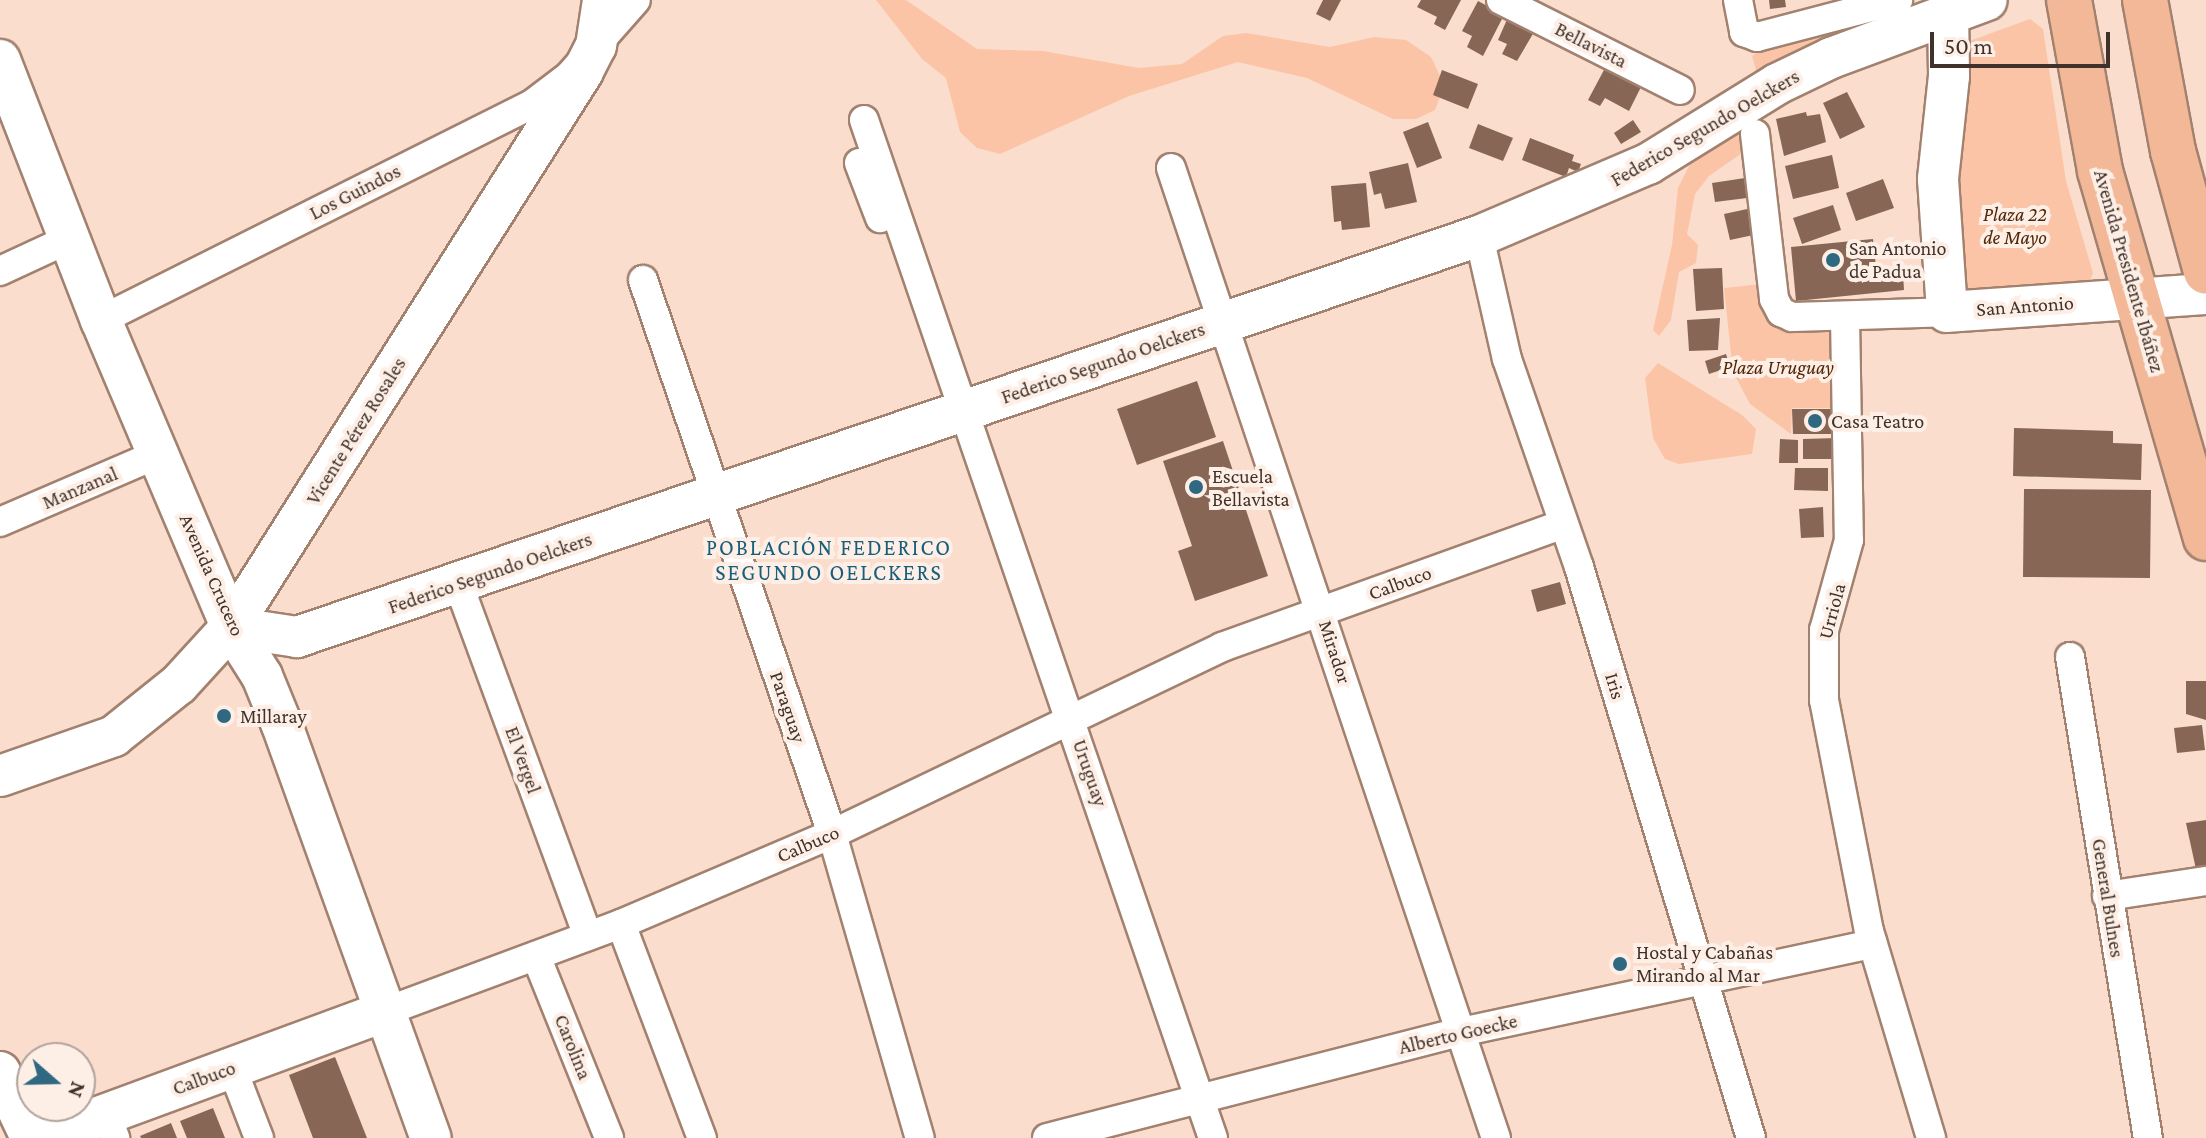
<!DOCTYPE html>
<meta charset="utf-8">
<style>
body{margin:0}
#map{position:relative;width:2206px;height:1138px;overflow:hidden;background:#fbddcd;font-family:"Crimson Pro",serif}
div>[style]{position:absolute}
.green>*{inset:0;background:#fcc4a6}
.building>*{inset:0;background:#876655}
.roads{filter:drop-shadow(2px 0 #a2816f) drop-shadow(-2px 0 #a2816f) drop-shadow(0 2px #a2816f) drop-shadow(0 -2px #a2816f)}
.street>*{height:28px;margin:-14px;padding:0 14px;transform-origin:14px;border-radius:14px;background:#fff}
.secondary>*{height:40px;margin:-20px;padding:0 20px;transform-origin:20px;border-radius:20px;background:#fff}
.primary>*{height:44px;margin:-22px;padding:0 22px;transform-origin:22px;border-radius:22px;background:#f2b897}
.dots>*{width:22px;height:22px;translate:-50% -50%;box-sizing:border-box;border:4px solid #fdeee6;border-radius:50%}
span{translate:-50% -50%;white-space:nowrap;text-align:center;line-height:1.15;-webkit-text-stroke:8px #fdeee6;paint-order:stroke}
.street-label{font-size:20px;color:#40322a}
.park-label{font-size:20px;color:#502406;font-style:italic}
.poi-label{font-size:20px;color:#40322a}
.left{translate:0 -50%;text-align:left}
.neighbourhood-label{font-size:22px;color:#185e7a;letter-spacing:2px}
.north{position:absolute;left:16px;top:1042px;width:80px;height:80px;box-sizing:border-box;background:#fdeee6;border:2px solid #b1a39b;border-radius:50%;rotate:110deg;font-size:22px;font-weight:700;line-height:32px;text-align:center;color:#40322a}
.north::after{content:'';display:block;margin:auto;width:28px;height:36px;background:#2f6881;clip-path:polygon(50% 0,100% 100%,50% 72%,0 100%)}
.scale{position:absolute;left:1930px;top:32px;width:180px;height:36px;box-sizing:border-box;border:4px solid #40322a;border-top:0;padding-left:10px;font-size:24px;line-height:28px;white-space:nowrap;color:#40322a;-webkit-text-stroke:6px #fdeee6;paint-order:stroke}
</style>
<div id="map">
<div class="green">
<i style="clip-path:polygon(876px 0,906px 0,977px 49px,1043px 51px,1139px 68px,1182px 64px,1223px 36px,1246px 33px,1330px 47px,1374px 37px,1406px 40px,1431px 57px,1440px 76px,1440px 97px,1435px 110px,1416px 119px,1393px 119px,1307px 78px,1238px 62px,1129px 96px,1000px 154px,977px 148px,960px 132px,946px 78px,922px 59px)"></i>
<i style="clip-path:polygon(1918px 4px,1921px 7px,1759px 81px,1752px 56px,1759px 51px)"></i>
<i style="clip-path:polygon(2030px 19px,2043px 29px,2066px 181px,2093px 273px,2089px 283px,1968px 292px,1955px 286px,1950px 175px,1964px 43px)"></i>
<i style="clip-path:polygon(1733px 128px,1745px 130px,1745px 151px,1709px 176px,1695px 194px,1687px 234px,1698px 245px,1696px 263px,1679px 272px,1671px 320px,1659px 336px,1653px 330px,1672px 245px,1678px 188px,1694px 156px)"></i>
<i style="clip-path:polygon(1761px 284px,1833px 327px,1839px 408px,1792px 408px,1791px 434px,1750px 404px,1733px 372px,1724px 288px)"></i>
<i style="clip-path:polygon(1658px 363px,1742px 415px,1756px 429px,1752px 454px,1679px 464px,1665px 459px,1653px 438px,1645px 378px)"></i>
</div>
<div class="building">
<i style="clip-path:polygon(1323px 0,1341px 0,1330px 21px,1316px 14px)"></i>
<i style="clip-path:polygon(1421px 0,1461px 0,1445px 30px,1434px 24px,1437px 17px,1417px 7px)"></i>
<i style="clip-path:polygon(1769px 0,1785px 0,1786px 7px,1770px 9px)"></i>
<i style="clip-path:polygon(1478px 1px,1504px 15px,1483px 56px,1467px 47px,1472px 36px,1462px 31px)"></i>
<i style="clip-path:polygon(1509px 15px,1537px 27px,1517px 61px,1502px 54px,1507px 44px,1498px 40px)"></i>
<i style="clip-path:polygon(1605px 68px,1641px 87px,1629px 111px,1605px 98px,1600px 106px,1588px 100px)"></i>
<i style="clip-path:polygon(1442px 70px,1478px 84px,1468px 109px,1433px 95px)"></i>
<i style="clip-path:polygon(1847px 92px,1865px 127px,1840px 139px,1823px 103px)"></i>
<i style="clip-path:polygon(1806px 112px,1807px 116px,1820px 114px,1826px 142px,1784px 156px,1776px 119px)"></i>
<i style="clip-path:polygon(1633px 120px,1641px 132px,1621px 144px,1614px 133px)"></i>
<i style="clip-path:polygon(1428px 122px,1442px 158px,1417px 168px,1403px 132px)"></i>
<i style="clip-path:polygon(1478px 124px,1513px 138px,1503px 161px,1469px 148px)"></i>
<i style="clip-path:polygon(1530px 138px,1574px 155px,1572px 161px,1581px 164px,1578px 172px,1569px 168px,1566px 177px,1522px 160px)"></i>
<i style="clip-path:polygon(1832px 155px,1839px 188px,1793px 199px,1785px 166px)"></i>
<i style="clip-path:polygon(1408px 163px,1417px 202px,1385px 209px,1381px 193px,1374px 195px,1369px 172px)"></i>
<i style="clip-path:polygon(1745px 178px,1747px 198px,1715px 202px,1712px 183px)"></i>
<i style="clip-path:polygon(1883px 179px,1894px 208px,1856px 221px,1846px 193px)"></i>
<i style="clip-path:polygon(1366px 183px,1370px 227px,1342px 230px,1341px 221px,1334px 222px,1331px 186px)"></i>
<i style="clip-path:polygon(1833px 205px,1841px 230px,1802px 244px,1793px 218px)"></i>
<i style="clip-path:polygon(1752px 208px,1758px 234px,1730px 240px,1724px 214px)"></i>
<i style="clip-path:polygon(1873px 239px,1877px 276px,1903px 273px,1904px 290px,1796px 301px,1791px 247px)"></i>
<i style="clip-path:polygon(1722px 268px,1724px 309px,1696px 311px,1693px 269px)"></i>
<i style="clip-path:polygon(1720px 318px,1718px 350px,1689px 351px,1687px 320px)"></i>
<i style="clip-path:polygon(1726px 354px,1730px 367px,1709px 374px,1705px 361px)"></i>
<i style="clip-path:polygon(1197px 381px,1216px 437px,1137px 465px,1117px 409px)"></i>
<i style="clip-path:polygon(1792px 409px,1838px 409px,1838px 434px,1793px 434px)"></i>
<i style="clip-path:polygon(2014px 428px,2113px 431px,2113px 443px,2142px 444px,2141px 480px,2013px 476px)"></i>
<i style="clip-path:polygon(1837px 438px,1837px 459px,1803px 459px,1803px 439px)"></i>
<i style="clip-path:polygon(1780px 439px,1798px 440px,1798px 463px,1779px 463px)"></i>
<i style="clip-path:polygon(1223px 441px,1268px 576px,1195px 601px,1178px 551px,1192px 546px,1163px 461px)"></i>
<i style="clip-path:polygon(1795px 468px,1828px 468px,1828px 491px,1794px 490px)"></i>
<i style="clip-path:polygon(2024px 489px,2151px 490px,2150px 578px,2023px 577px)"></i>
<i style="clip-path:polygon(1823px 507px,1824px 537px,1801px 538px,1799px 509px)"></i>
<i style="clip-path:polygon(1560px 582px,1566px 604px,1537px 612px,1531px 590px)"></i>
<i style="clip-path:polygon(2186px 681px,2206px 681px,2206px 720px,2186px 714px)"></i>
<i style="clip-path:polygon(2202px 725px,2205px 750px,2177px 753px,2174px 728px)"></i>
<i style="clip-path:polygon(2206px 820px,2206px 871px,2197px 874px,2186px 823px)"></i>
<i style="clip-path:polygon(335px 1057px,367px 1138px,313px 1138px,289px 1075px)"></i>
<i style="clip-path:polygon(213px 1108px,225px 1138px,187px 1138px,180px 1121px)"></i>
<i style="clip-path:polygon(171px 1123px,177px 1138px,141px 1138px,140px 1136px)"></i>
</div>
<div class="roads">
<div class="street">
<i style="left:1501px;top:0;width:200px;rotate:26.7deg"></i>
<i style="left:1738px;top:0;width:33px;rotate:79deg"></i>
<i style="left:1744px;top:32px;width:14px;rotate:21deg"></i>
<i style="left:1757px;top:37px;width:146px;rotate:-14.7deg"></i>
<i style="left:864px;top:120px;width:1076px;rotate:71.08deg"></i>
<i style="left:1755px;top:134px;width:166px;rotate:83.4deg"></i>
<i style="left:1774px;top:299px;width:15px;rotate:62deg"></i>
<i style="left:1781px;top:312px;width:12px;rotate:24deg"></i>
<i style="left:1792px;top:317px;width:155px;rotate:-1.8deg"></i>
<i style="left:859px;top:163px;width:59px;rotate:69.1deg"></i>
<i style="left:1171px;top:168px;width:1023px;rotate:71.48deg"></i>
<i style="left:1479px;top:236px;width:126px;rotate:77.2deg"></i>
<i style="left:1507px;top:359px;width:220px;rotate:70.9deg"></i>
<i style="left:1579px;top:567px;width:596px;rotate:73.24deg"></i>
<i style="left:0;top:271px;width:76px;rotate:-24.9deg"></i>
<i style="left:643px;top:280px;width:585px;rotate:71.16deg"></i>
<i style="left:832px;top:834px;width:316px;rotate:73.9deg"></i>
<i style="left:1845px;top:317px;width:223px;rotate:89deg"></i>
<i style="left:1849px;top:540px;width:93px;rotate:105.5deg"></i>
<i style="left:1824px;top:630px;width:70px;rotate:90deg"></i>
<i style="left:1824px;top:700px;width:235px;rotate:79deg"></i>
<i style="left:1869px;top:931px;width:216px;rotate:73.3deg"></i>
<i style="left:101px;top:320px;width:481px;rotate:-26.6deg"></i>
<i style="left:531px;top:105px;width:48px;rotate:-37.3deg"></i>
<i style="left:569px;top:76px;width:101px;rotate:-48.6deg"></i>
<i style="left:0;top:522px;width:174px;rotate:-23.3deg"></i>
<i style="left:458px;top:583px;width:376px;rotate:69.8deg"></i>
<i style="left:2070px;top:657px;width:487px;rotate:80.8deg"></i>
<i style="left:2107px;top:896px;width:100px;rotate:-8.6deg"></i>
<i style="left:621px;top:924px;width:229px;rotate:69.3deg"></i>
<i style="left:536px;top:956px;width:196px;rotate:68.1deg"></i>
<i style="left:384px;top:1012px;width:253px;rotate:-20.4deg"></i>
<i style="left:621px;top:924px;width:229px;rotate:-23.1deg"></i>
<i style="left:832px;top:834px;width:433px;rotate:-25.6deg"></i>
<i style="left:1222px;top:647px;width:363px;rotate:-19.8deg"></i>
<i style="left:232px;top:1068px;width:75px;rotate:68.9deg"></i>
<i style="left:106px;top:1114px;width:26px;rotate:69deg"></i>
<i style="left:1047px;top:1138px;width:427px;rotate:-14.4deg"></i>
<i style="left:1461px;top:1032px;width:421px;rotate:-12.1deg"></i>
</div>
<div class="secondary">
<i style="left:1948px;top:11px;width:65px;rotate:89.1deg"></i>
<i style="left:1949px;top:76px;width:104px;rotate:96.1deg"></i>
<i style="left:1938px;top:179px;width:133px;rotate:86.1deg"></i>
<i style="left:1947px;top:312px;width:260px;rotate:-4deg"></i>
<i style="left:0;top:60px;width:279px;rotate:68.8deg"></i>
<i style="left:101px;top:320px;width:333px;rotate:67deg"></i>
<i style="left:231px;top:627px;width:58px;rotate:57.7deg"></i>
<i style="left:262px;top:676px;width:53px;rotate:67.8deg"></i>
<i style="left:282px;top:725px;width:439px;rotate:70.2deg"></i>
<i style="left:231px;top:627px;width:67px;rotate:8.6deg"></i>
<i style="left:297px;top:637px;width:1248px;rotate:-18.74deg"></i>
<i style="left:1479px;top:236px;width:184px;rotate:-23.1deg"></i>
<i style="left:1648px;top:164px;width:152px;rotate:-31.8deg"></i>
<i style="left:1777px;top:84px;width:60px;rotate:-25.7deg"></i>
<i style="left:1831px;top:58px;width:166px;rotate:-20.4deg"></i>
<i style="left:0;top:776px;width:121px;rotate:-19.3deg"></i>
<i style="left:114px;top:736px;width:83px;rotate:-38.7deg"></i>
<i style="left:179px;top:684px;width:77px;rotate:-47.6deg"></i>
<i style="left:231px;top:627px;width:656px;rotate:-57.64deg"></i>
<i style="left:582px;top:73px;width:30px;rotate:-63deg"></i>
<i style="left:596px;top:46px;width:47px;rotate:-81.3deg"></i>
<i style="left:0;top:1072px;width:73px;rotate:64.8deg"></i>
<i style="left:41px;top:1138px;width:365px;rotate:-20.2deg"></i>
</div>
<div class="primary">
<i style="left:2069px;top:0;width:174px;rotate:79.7deg"></i>
<i style="left:2100px;top:171px;width:382px;rotate:73.9deg"></i>
<i style="left:2145px;top:0;width:154px;rotate:79.5deg"></i>
<i style="left:2173px;top:151px;width:125px;rotate:74.7deg"></i>
</div>
</div>
<div class="dots">
<i style="left:1833px;top:260px;background:#2f6881"></i>
<i style="left:1815px;top:421px;background:#2f6881"></i>
<i style="left:1196px;top:487px;background:#2f6881"></i>
<i style="left:224px;top:716px;background:#2f6881"></i>
<i style="left:1620px;top:964px;background:#2f6881"></i>
</div>
<div class="street-label">
<span style="left:1591px;top:45px;rotate:27deg">Bellavista</span>
<span style="left:1705px;top:128px;rotate:-30deg">Federico Segundo Oelckers</span>
<span style="left:355px;top:192px;rotate:-27deg">Los Guindos</span>
<span style="left:2129px;top:271px;rotate:74deg">Avenida Presidente Ibáñez</span>
<span style="left:2025px;top:306px;rotate:-4deg">San Antonio</span>
<span style="left:1103px;top:363px;rotate:-19deg">Federico Segundo Oelckers</span>
<span style="left:356px;top:431px;rotate:-58deg">Vicente Pérez Rosales</span>
<span style="left:80px;top:488px;rotate:-23deg">Manzanal</span>
<span style="left:490px;top:573px;rotate:-19deg">Federico Segundo Oelckers</span>
<span style="left:212px;top:575px;rotate:66deg">Avenida Crucero</span>
<span style="left:1400px;top:583px;rotate:-20deg">Calbuco</span>
<span style="left:1832px;top:611px;rotate:-75deg">Urriola</span>
<span style="left:1335px;top:652px;rotate:72deg">Mirador</span>
<span style="left:1615px;top:686px;rotate:73deg">Iris</span>
<span style="left:788px;top:707px;rotate:71deg">Paraguay</span>
<span style="left:523px;top:760px;rotate:70deg">El Vergel</span>
<span style="left:1090px;top:773px;rotate:71deg">Uruguay</span>
<span style="left:808px;top:844px;rotate:-23deg">Calbuco</span>
<span style="left:2108px;top:898px;rotate:81deg">General Bulnes</span>
<span style="left:1458px;top:1034px;rotate:-13deg">Alberto Goecke</span>
<span style="left:573px;top:1047px;rotate:68deg">Carolina</span>
<span style="left:204px;top:1078px;rotate:-20deg">Calbuco</span>
</div>
<div class="park-label">
<span style="left:2015px;top:226px">Plaza 22<br>de Mayo</span>
<span style="left:1778px;top:367px">Plaza Uruguay</span>
</div>
<div class="poi-label">
<span class="left" style="left:1849px;top:260px">San Antonio<br>de Padua</span>
<span class="left" style="left:1831px;top:421px">Casa Teatro</span>
<span class="left" style="left:1212px;top:488px">Escuela<br>Bellavista</span>
<span class="left" style="left:240px;top:716px">Millaray</span>
<span class="left" style="left:1636px;top:964px">Hostal y Cabañas<br>Mirando al Mar</span>
</div>
<div class="neighbourhood-label">
<span style="left:829px;top:560px">POBLACIÓN FEDERICO<br>SEGUNDO OELCKERS</span>
</div>
<div class="north">N</div>
<div class="scale">50 m</div>
</div>
